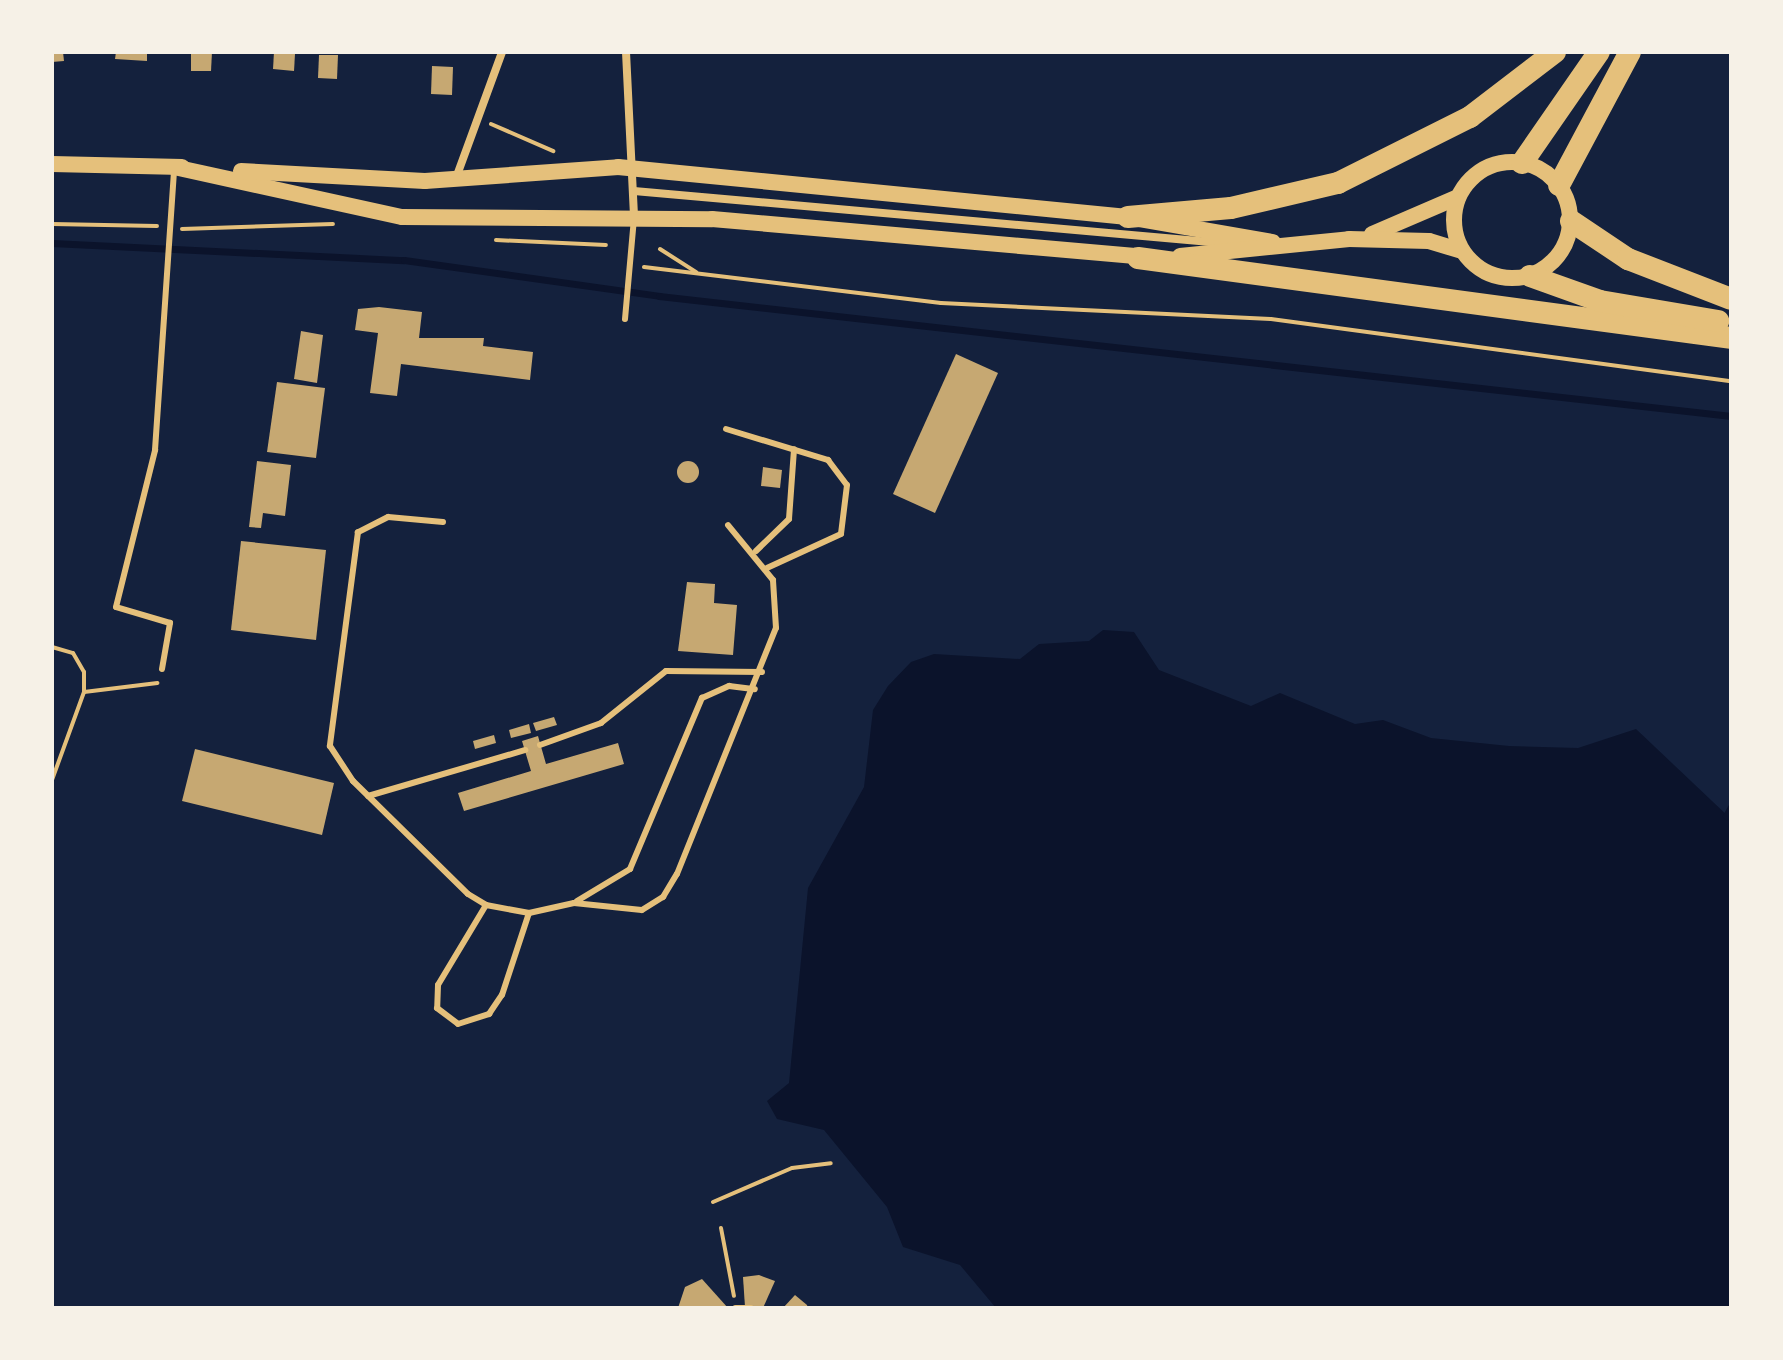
<!DOCTYPE html>
<style>
body{margin:0}
#map{position:relative;width:1783px;height:1360px;overflow:hidden;background:#14213d;font-family:Barlow,sans-serif}
div>[style]{position:absolute}
.water>*{inset:0;background:#0b132b}
.stream>*{height:7px;margin:-3.5px;padding:0 3.5px;transform-origin:3.5px;border-radius:3.5px;background:#0b132b}
.building>*{inset:0;background:#c6a872}
.round{border-radius:50%}
.path>*{height:4px;margin:-2px;padding:0 2px;transform-origin:2px;border-radius:2px;background:#e5c07b}
.service>*{height:6px;margin:-3px;padding:0 3px;transform-origin:3px;border-radius:3px;background:#e5c07b}
.pedestrian>*{height:7px;margin:-3.5px;padding:0 3.5px;transform-origin:3.5px;border-radius:3.5px;background:#e5c07b}
.minor>*{height:8px;margin:-4px;padding:0 4px;transform-origin:4px;border-radius:4px;background:#e5c07b}
.secondary>*{height:16px;margin:-8px;padding:0 8px;transform-origin:8px;border-radius:8px;background:#e5c07b}
.secondary>.ring{margin:-8px;padding:0;box-sizing:content-box;background:none;border:16px solid #e5c07b;border-radius:50%}
.motorway>*{height:22px;margin:-11px;padding:0 11px;transform-origin:11px;border-radius:11px;background:#e5c07b}
span{translate:-50% -50%;white-space:nowrap;text-align:center;line-height:1.15;-webkit-text-stroke:8px #f6f1e7;paint-order:stroke}
.frame{position:absolute;inset:0;border:54px solid #f6f1e7;pointer-events:none}
</style>
<div id="map">
<div class="water">
<i style="clip-path:polygon(1103px 630px,1134px 632px,1159px 670px,1251px 706px,1280px 693px,1355px 724px,1383px 720px,1431px 738px,1509px 746px,1578px 748px,1636px 729px,1731px 819px,1731px 1308px,996px 1308px,960px 1265px,903px 1247px,887px 1207px,824px 1130px,777px 1119px,767px 1101px,789px 1083px,808px 888px,864px 787px,873px 710px,888px 686px,911px 662px,934px 654px,1020px 659px,1039px 644px,1089px 641px)"></i>
</div>
<div class="stream">
<i style="left:52px;top:243px;width:352px;rotate:2.8deg"></i>
<i style="left:404px;top:260px;width:258px;rotate:8deg"></i>
<i style="left:659px;top:296px;width:1079px;rotate:6.39deg"></i>
<i style="left:1726px;top:816px;width:10px;rotate:-61deg"></i>
</div>
<div class="building">
<i style="clip-path:polygon(52px 52px,63px 52px,64px 61px,52px 62px)"></i>
<i style="clip-path:polygon(116px 52px,147px 52px,147px 61px,115px 59px)"></i>
<i style="clip-path:polygon(191px 52px,212px 52px,211px 71px,191px 71px)"></i>
<i style="clip-path:polygon(274px 52px,295px 54px,294px 71px,273px 69px)"></i>
<i style="clip-path:polygon(319px 55px,338px 55px,337px 79px,318px 78px)"></i>
<i style="clip-path:polygon(432px 66px,453px 67px,452px 95px,431px 94px)"></i>
<i style="clip-path:polygon(379px 307px,422px 312px,419px 338px,484px 338px,483px 346px,533px 352px,530px 380px,401px 364px,397px 396px,370px 393px,378px 333px,355px 330px,358px 309px)"></i>
<i style="clip-path:polygon(301px 331px,323px 335px,317px 383px,294px 379px)"></i>
<i style="clip-path:polygon(956px 354px,998px 373px,935px 513px,893px 494px)"></i>
<i style="clip-path:polygon(277px 382px,325px 388px,316px 458px,267px 452px)"></i>
<i style="clip-path:polygon(257px 461px,291px 465px,285px 516px,263px 513px,261px 528px,249px 527px)"></i>
<i class="round" style="left:677px;top:461px;width:22px;height:22px"></i>
<i style="clip-path:polygon(763px 467px,782px 470px,780px 488px,761px 486px)"></i>
<i style="clip-path:polygon(241px 541px,326px 550px,316px 640px,231px 630px)"></i>
<i style="clip-path:polygon(687px 582px,715px 584px,714px 603px,737px 605px,733px 655px,678px 651px)"></i>
<i style="clip-path:polygon(554px 717px,557px 725px,536px 731px,533px 723px)"></i>
<i style="clip-path:polygon(529px 724px,531px 733px,511px 738px,509px 730px)"></i>
<i style="clip-path:polygon(494px 735px,496px 743px,475px 749px,473px 741px)"></i>
<i style="clip-path:polygon(538px 736px,546px 764px,618px 743px,624px 764px,464px 811px,458px 793px,531px 771px,522px 741px)"></i>
<i style="clip-path:polygon(195px 749px,334px 783px,322px 835px,182px 801px)"></i>
<i style="clip-path:polygon(759px 1275px,775px 1281px,763px 1308px,745px 1307px,743px 1277px)"></i>
<i style="clip-path:polygon(702px 1279px,728px 1308px,678px 1308px,685px 1287px)"></i>
<i style="clip-path:polygon(795px 1295px,807px 1305px,808px 1308px,783px 1308px)"></i>
</div>
<div class="path">
<i style="left:491px;top:124px;width:68px;rotate:23.5deg"></i>
<i style="left:52px;top:224px;width:105px;rotate:1.1deg"></i>
<i style="left:182px;top:229px;width:151px;rotate:-1.9deg"></i>
<i style="left:496px;top:240px;width:110px;rotate:2.6deg"></i>
<i style="left:660px;top:249px;width:43px;rotate:32.6deg"></i>
<i style="left:644px;top:267px;width:299px;rotate:6.9deg"></i>
<i style="left:941px;top:303px;width:330px;rotate:2.8deg"></i>
<i style="left:1271px;top:319px;width:464px;rotate:7.7deg"></i>
<i style="left:52px;top:647px;width:22px;rotate:16deg"></i>
<i style="left:73px;top:653px;width:22px;rotate:60deg"></i>
<i style="left:84px;top:672px;width:20px;rotate:90deg"></i>
<i style="left:84px;top:692px;width:94px;rotate:110deg"></i>
<i style="left:84px;top:692px;width:74px;rotate:-7deg"></i>
<i style="left:713px;top:1202px;width:86px;rotate:-23.3deg"></i>
<i style="left:792px;top:1168px;width:39px;rotate:-7deg"></i>
<i style="left:721px;top:1228px;width:69px;rotate:79.2deg"></i>
</div>
<div class="service">
<i style="left:625px;top:319px;width:100px;rotate:-84.9deg"></i>
<i style="left:726px;top:429px;width:107px;rotate:16.9deg"></i>
<i style="left:828px;top:460px;width:31px;rotate:53deg"></i>
<i style="left:847px;top:485px;width:49px;rotate:97deg"></i>
<i style="left:841px;top:534px;width:81px;rotate:155.3deg"></i>
<i style="left:443px;top:522px;width:55px;rotate:-174.8deg"></i>
<i style="left:388px;top:517px;width:34px;rotate:153deg"></i>
<i style="left:358px;top:532px;width:216px;rotate:97.5deg"></i>
<i style="left:330px;top:746px;width:42px;rotate:56.7deg"></i>
<i style="left:353px;top:781px;width:161px;rotate:44.5deg"></i>
<i style="left:468px;top:894px;width:21px;rotate:31deg"></i>
<i style="left:486px;top:905px;width:44px;rotate:10.5deg"></i>
<i style="left:529px;top:913px;width:46px;rotate:-12.5deg"></i>
<i style="left:574px;top:903px;width:68px;rotate:5.9deg"></i>
<i style="left:642px;top:910px;width:25px;rotate:-32deg"></i>
<i style="left:663px;top:897px;width:27px;rotate:-59deg"></i>
<i style="left:677px;top:874px;width:265px;rotate:-68.1deg"></i>
<i style="left:776px;top:628px;width:48px;rotate:-93.6deg"></i>
<i style="left:773px;top:580px;width:71px;rotate:-129.3deg"></i>
<i style="left:756px;top:551px;width:46px;rotate:-44.1deg"></i>
<i style="left:789px;top:519px;width:70px;rotate:-85.9deg"></i>
<i style="left:162px;top:669px;width:47px;rotate:-80.1deg"></i>
<i style="left:170px;top:623px;width:56px;rotate:-163.5deg"></i>
<i style="left:116px;top:607px;width:162px;rotate:-76deg"></i>
<i style="left:155px;top:450px;width:281px;rotate:-86.1deg"></i>
<i style="left:540px;top:745px;width:65px;rotate:-19.8deg"></i>
<i style="left:601px;top:723px;width:83px;rotate:-38.7deg"></i>
<i style="left:666px;top:671px;width:96px;rotate:0.6deg"></i>
<i style="left:368px;top:796px;width:164px;rotate:-16.3deg"></i>
<i style="left:577px;top:901px;width:62px;rotate:-31.1deg"></i>
<i style="left:630px;top:869px;width:186px;rotate:-67.2deg"></i>
<i style="left:702px;top:698px;width:30px;rotate:-24deg"></i>
<i style="left:729px;top:686px;width:26px;rotate:7deg"></i>
<i style="left:486px;top:905px;width:93px;rotate:121deg"></i>
<i style="left:438px;top:985px;width:23px;rotate:92deg"></i>
<i style="left:437px;top:1008px;width:26px;rotate:37deg"></i>
<i style="left:458px;top:1024px;width:33px;rotate:-18deg"></i>
<i style="left:489px;top:1014px;width:23px;rotate:-56deg"></i>
<i style="left:502px;top:995px;width:86px;rotate:-71.8deg"></i>
</div>
<div class="pedestrian">
<i style="left:735px;top:1308px;width:15px"></i>
</div>
<div class="minor">
<i style="left:626px;top:52px;width:164px;rotate:87.2deg"></i>
<i style="left:456px;top:178px;width:134px;rotate:-69.9deg"></i>
<i style="left:634px;top:191px;width:601px;rotate:5.06deg"></i>
</div>
<div class="secondary">
<i class="ring" style="left:1454px;top:162px;width:100px;height:100px"></i>
<i style="left:52px;top:164px;width:130px;rotate:1.3deg"></i>
<i style="left:174px;top:167px;width:233px;rotate:12.4deg"></i>
<i style="left:402px;top:217px;width:310px;rotate:0.4deg"></i>
<i style="left:712px;top:219px;width:439px;rotate:5deg"></i>
<i style="left:241px;top:171px;width:184px;rotate:3.1deg"></i>
<i style="left:425px;top:181px;width:194px;rotate:-4.1deg"></i>
<i style="left:618px;top:167px;width:512px;rotate:5.6deg"></i>
<i style="left:1128px;top:217px;width:147px;rotate:9.8deg"></i>
<i style="left:1372px;top:234px;width:94px;rotate:-23.3deg"></i>
<i style="left:1180px;top:256px;width:170px;rotate:-5.7deg"></i>
<i style="left:1349px;top:239px;width:80px;rotate:1.4deg"></i>
<i style="left:1429px;top:241px;width:34px;rotate:17deg"></i>
</div>
<div class="motorway">
<i style="left:1522px;top:163px;width:135px;rotate:-55.3deg"></i>
<i style="left:1559px;top:185px;width:151px;rotate:-61.9deg"></i>
<i style="left:1128px;top:217px;width:103px;rotate:-5deg"></i>
<i style="left:1231px;top:208px;width:110px;rotate:-13.2deg"></i>
<i style="left:1338px;top:183px;width:148px;rotate:-26.6deg"></i>
<i style="left:1470px;top:117px;width:107px;rotate:-37.4deg"></i>
<i style="left:1571px;top:221px;width:69px;rotate:33.7deg"></i>
<i style="left:1628px;top:259px;width:110px;rotate:21.2deg"></i>
<i style="left:1138px;top:258px;width:598px;rotate:7.68deg"></i>
<i style="left:1530px;top:276px;width:74px;rotate:19.7deg"></i>
<i style="left:1600px;top:301px;width:120px;rotate:9.6deg"></i>
</div>
<div class="frame"></div>
</div>
